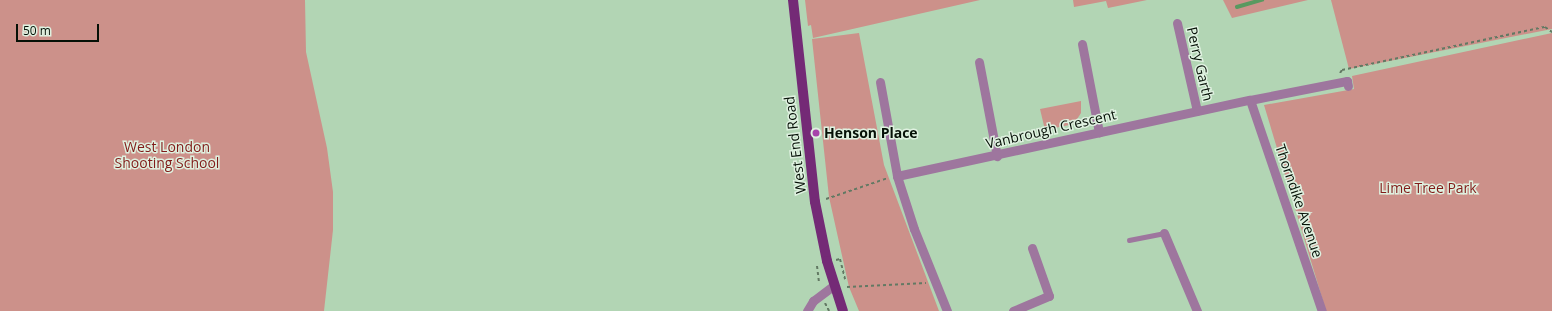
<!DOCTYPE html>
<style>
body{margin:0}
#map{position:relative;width:1552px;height:311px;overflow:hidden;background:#b2d5b4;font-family:"Open Sans",sans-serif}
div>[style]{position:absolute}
.green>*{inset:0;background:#cc918a}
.stream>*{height:3.5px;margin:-1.75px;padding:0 1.75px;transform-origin:1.75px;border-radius:1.75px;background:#599960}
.path>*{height:2px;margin-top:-1px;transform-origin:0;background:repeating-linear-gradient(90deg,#627963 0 3px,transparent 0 6px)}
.lane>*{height:4.5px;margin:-2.25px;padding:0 2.25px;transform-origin:2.25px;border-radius:2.25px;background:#9e769e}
.street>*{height:9px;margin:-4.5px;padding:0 4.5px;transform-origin:4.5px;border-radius:4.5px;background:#9e769e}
.primary>*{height:10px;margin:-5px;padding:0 5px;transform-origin:5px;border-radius:5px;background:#742a76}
.dots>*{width:11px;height:11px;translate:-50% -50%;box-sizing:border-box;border:2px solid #dff1e0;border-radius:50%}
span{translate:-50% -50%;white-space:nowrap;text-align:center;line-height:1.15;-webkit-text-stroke:3px #dff1e0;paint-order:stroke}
.street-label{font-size:14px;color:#051006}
.poi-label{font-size:14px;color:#051006;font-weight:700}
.left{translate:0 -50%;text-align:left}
.park-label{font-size:14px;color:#811b19}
.scale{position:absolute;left:16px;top:24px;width:83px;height:18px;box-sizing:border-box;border:2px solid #051006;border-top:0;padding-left:5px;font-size:12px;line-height:14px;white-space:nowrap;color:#051006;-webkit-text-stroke:3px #dff1e0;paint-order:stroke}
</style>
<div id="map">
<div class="green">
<i style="clip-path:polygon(0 0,305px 0,306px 52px,327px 148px,333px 192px,333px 230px,324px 311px,0 311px)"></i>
<i style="clip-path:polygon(805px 0,980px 0,813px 38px,811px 25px,808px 26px)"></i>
<i style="clip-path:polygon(1073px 0,1147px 0,1108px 8px,1106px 1px,1074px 7px)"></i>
<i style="clip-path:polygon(1223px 0,1308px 0,1232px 18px)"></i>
<i style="clip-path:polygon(1331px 0,1552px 0,1552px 29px,1349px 69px)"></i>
<i style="clip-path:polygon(859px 33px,884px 165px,939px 311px,859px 311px,849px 287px,829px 197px,812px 39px)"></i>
<i style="clip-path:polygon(1552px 33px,1552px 311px,1326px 311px,1264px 105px,1354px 89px,1352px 76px)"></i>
<i style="clip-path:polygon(1081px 101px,1081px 113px,1074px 124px,1045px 130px,1040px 109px)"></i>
</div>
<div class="stream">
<i style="left:1237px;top:7px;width:26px;rotate:-16deg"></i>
</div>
<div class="path">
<i style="left:1340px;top:73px;width:4px;rotate:-56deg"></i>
<i style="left:1342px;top:70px;width:208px;rotate:-12deg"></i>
<i style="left:1545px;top:27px;width:9px;rotate:36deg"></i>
<i style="left:826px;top:199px;width:65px;rotate:-18.7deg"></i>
<i style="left:836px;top:260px;width:4px;rotate:-14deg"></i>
<i style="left:840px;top:259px;width:21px;rotate:76deg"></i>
<i style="left:817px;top:266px;width:17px;rotate:83deg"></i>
<i style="left:847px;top:287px;width:79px;rotate:-2.9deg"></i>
<i style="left:825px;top:303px;width:9px;rotate:63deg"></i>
</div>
<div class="lane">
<i style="left:1129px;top:240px;width:36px;rotate:-11deg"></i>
</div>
<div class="street">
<i style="left:1177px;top:23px;width:90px;rotate:77.2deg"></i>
<i style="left:1082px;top:44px;width:90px;rotate:79.1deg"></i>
<i style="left:979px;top:62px;width:96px;rotate:79.2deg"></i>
<i style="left:880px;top:82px;width:96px;rotate:79.7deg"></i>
<i style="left:1250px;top:100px;width:223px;rotate:71.2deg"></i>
<i style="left:1164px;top:233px;width:85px;rotate:67.1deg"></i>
<i style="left:807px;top:311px;width:12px;rotate:-59deg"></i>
<i style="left:813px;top:301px;width:26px;rotate:-37deg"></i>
<i style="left:947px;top:311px;width:88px;rotate:-111.9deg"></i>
<i style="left:914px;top:229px;width:56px;rotate:-107.8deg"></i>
<i style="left:897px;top:176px;width:361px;rotate:-12.2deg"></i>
<i style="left:1250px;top:100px;width:99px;rotate:-11.1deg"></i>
<i style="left:1347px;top:81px;width:5px;rotate:79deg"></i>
<i style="left:1013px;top:311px;width:39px;rotate:-23deg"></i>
<i style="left:1049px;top:296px;width:51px;rotate:-109.5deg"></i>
</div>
<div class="primary">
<i style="left:793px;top:0;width:203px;rotate:83.8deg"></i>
<i style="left:815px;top:202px;width:60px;rotate:78.5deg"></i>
<i style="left:827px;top:261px;width:52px;rotate:72.3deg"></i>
</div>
<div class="dots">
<i style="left:816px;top:133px;background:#a744aa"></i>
</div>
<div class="street-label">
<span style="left:1200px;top:64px;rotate:77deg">Perry Garth</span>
<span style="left:1051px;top:129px;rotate:-13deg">Vanbrough Crescent</span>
<span style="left:795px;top:145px;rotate:-97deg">West End Road</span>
<span style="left:1299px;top:201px;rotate:71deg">Thorndike Avenue</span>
</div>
<div class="poi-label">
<span class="left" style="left:824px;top:133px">Henson Place</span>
</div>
<div class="park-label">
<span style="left:167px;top:155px">West London<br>Shooting School</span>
<span style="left:1428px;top:188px">Lime Tree Park</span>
</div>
<div class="scale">50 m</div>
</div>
